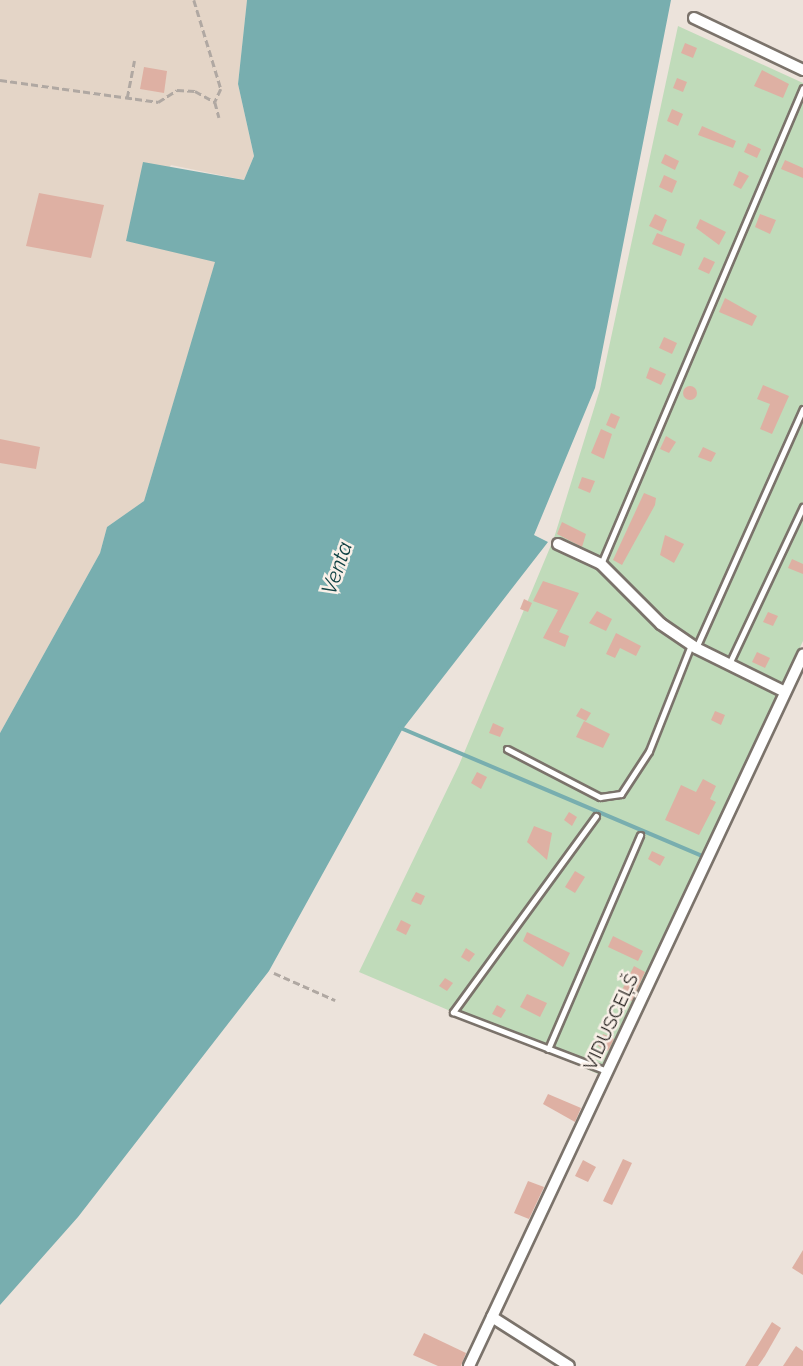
<!DOCTYPE html>
<meta charset="utf-8">
<style>
body{margin:0}
#map{position:relative;width:803px;height:1366px;overflow:hidden;background:#ece3db;font-family:Raleway,sans-serif}
div>[style]{position:absolute}
.built>*{inset:0;background:#e4d5c7}
.green>*{inset:0;background:#c0dbba}
.water>*{inset:0;background:#78aeaf}
.stream>*{height:3.5px;margin:-1.75px;padding:0 1.75px;transform-origin:1.75px;border-radius:1.75px;background:#78aeaf}
.building>*{inset:0;background:#deb0a3}
.round{border-radius:50%}
.path>*{height:2.5px;margin-top:-1.25px;transform-origin:0;background:repeating-linear-gradient(90deg,#b0a8a2 0 7px,transparent 0 10.5px)}
.roads{filter:drop-shadow(2px 0 #7b736b) drop-shadow(-2px 0 #7b736b) drop-shadow(0 2px #7b736b) drop-shadow(0 -2px #7b736b)}
.lane>*{height:5px;margin:-2.5px;padding:0 2.5px;transform-origin:2.5px;border-radius:2.5px;background:#fff}
.street>*{height:10px;margin:-5px;padding:0 5px;transform-origin:5px;border-radius:5px;background:#fff}
span{translate:-50% -50%;white-space:nowrap;text-align:center;line-height:1.15;-webkit-text-stroke:5px #f9f0e8;paint-order:stroke}
.street-label{font-size:19px;color:#2a2623}
.water-label{font-size:21px;color:#104244;font-style:italic}
</style>
<div id="map">
<div class="built">
<i style="clip-path:polygon(0 0,247px 0,238px 84px,254px 156px,244px 180px,171px 165px,127px 241px,216px 261px,144px 501px,107px 527px,100px 553px,0 733px)"></i>
</div>
<div class="green">
<i style="clip-path:polygon(678px 26px,803px 83px,803px 641px,598px 1074px,359px 972px,459px 765px,554px 538px,600px 389px)"></i>
</div>
<div class="water">
<i style="clip-path:polygon(247px 0,671px 0,595px 388px,534px 535px,548px 542px,402px 730px,269px 971px,78px 1217px,0 1305px,0 733px,100px 553px,107px 527px,144px 501px,215px 262px,126px 241px,143px 162px,244px 180px,254px 156px,238px 84px)"></i>
</div>
<div class="stream">
<i style="left:401px;top:728px;width:330px;rotate:23deg"></i>
</div>
<div class="building">
<i style="clip-path:polygon(685px 43px,697px 48px,693px 58px,681px 53px)"></i>
<i style="clip-path:polygon(144px 67px,167px 71px,164px 93px,140px 89px)"></i>
<i style="clip-path:polygon(762px 70px,789px 84px,783px 98px,754px 86px)"></i>
<i style="clip-path:polygon(677px 78px,687px 82px,683px 92px,673px 88px)"></i>
<i style="clip-path:polygon(672px 109px,683px 114px,678px 126px,667px 121px)"></i>
<i style="clip-path:polygon(702px 126px,736px 141px,733px 148px,698px 135px)"></i>
<i style="clip-path:polygon(748px 143px,761px 149px,757px 158px,744px 152px)"></i>
<i style="clip-path:polygon(665px 154px,679px 161px,675px 170px,661px 163px)"></i>
<i style="clip-path:polygon(785px 160px,803px 168px,803px 178px,781px 169px)"></i>
<i style="clip-path:polygon(739px 171px,749px 176px,741px 189px,733px 185px)"></i>
<i style="clip-path:polygon(664px 175px,677px 181px,672px 193px,659px 187px)"></i>
<i style="clip-path:polygon(39px 193px,104px 205px,91px 258px,26px 246px)"></i>
<i style="clip-path:polygon(655px 214px,667px 220px,662px 232px,649px 226px)"></i>
<i style="clip-path:polygon(760px 214px,776px 220px,770px 234px,755px 227px)"></i>
<i style="clip-path:polygon(700px 219px,726px 232px,719px 245px,696px 228px)"></i>
<i style="clip-path:polygon(657px 233px,685px 244px,681px 256px,652px 244px)"></i>
<i style="clip-path:polygon(704px 257px,715px 262px,709px 274px,698px 269px)"></i>
<i style="clip-path:polygon(725px 298px,757px 316px,752px 326px,719px 312px)"></i>
<i style="clip-path:polygon(664px 337px,677px 343px,672px 354px,659px 348px)"></i>
<i style="clip-path:polygon(650px 367px,666px 374px,661px 385px,646px 378px)"></i>
<i style="clip-path:polygon(763px 385px,789px 396px,772px 434px,760px 429px,770px 404px,757px 399px)"></i>
<i class="round" style="left:683px;top:386px;width:14px;height:14px"></i>
<i style="clip-path:polygon(611px 413px,620px 417px,615px 429px,606px 425px)"></i>
<i style="clip-path:polygon(601px 429px,612px 434px,604px 459px,591px 453px)"></i>
<i style="clip-path:polygon(666px 436px,676px 442px,669px 453px,660px 449px)"></i>
<i style="clip-path:polygon(0 439px,40px 447px,36px 469px,0 463px)"></i>
<i style="clip-path:polygon(703px 447px,716px 453px,711px 462px,698px 457px)"></i>
<i style="clip-path:polygon(582px 477px,595px 481px,590px 493px,578px 488px)"></i>
<i style="clip-path:polygon(644px 493px,656px 498px,655px 505px,622px 565px,613px 560px)"></i>
<i style="clip-path:polygon(562px 522px,586px 534px,582px 547px,557px 534px)"></i>
<i style="clip-path:polygon(665px 535px,684px 544px,674px 563px,660px 555px)"></i>
<i style="clip-path:polygon(792px 559px,803px 564px,803px 574px,788px 568px)"></i>
<i style="clip-path:polygon(543px 581px,579px 593px,559px 632px,569px 636px,565px 647px,543px 638px,558px 610px,533px 601px)"></i>
<i style="clip-path:polygon(524px 599px,532px 603px,528px 612px,520px 609px)"></i>
<i style="clip-path:polygon(597px 611px,612px 619px,606px 631px,589px 623px)"></i>
<i style="clip-path:polygon(768px 612px,778px 616px,773px 626px,763px 622px)"></i>
<i style="clip-path:polygon(616px 633px,641px 646px,636px 656px,620px 648px,615px 658px,606px 654px)"></i>
<i style="clip-path:polygon(757px 652px,770px 658px,765px 668px,752px 662px)"></i>
<i style="clip-path:polygon(581px 708px,591px 713px,586px 721px,576px 716px)"></i>
<i style="clip-path:polygon(715px 711px,725px 715px,721px 725px,711px 720px)"></i>
<i style="clip-path:polygon(584px 721px,610px 734px,603px 748px,576px 737px)"></i>
<i style="clip-path:polygon(493px 723px,504px 728px,500px 737px,489px 733px)"></i>
<i style="clip-path:polygon(477px 772px,487px 777px,481px 789px,471px 783px)"></i>
<i style="clip-path:polygon(703px 779px,716px 786px,710px 799px,716px 802px,699px 835px,665px 820px,681px 785px,696px 792px)"></i>
<i style="clip-path:polygon(569px 812px,577px 817px,572px 826px,564px 820px)"></i>
<i style="clip-path:polygon(534px 826px,552px 833px,547px 860px,527px 842px)"></i>
<i style="clip-path:polygon(652px 851px,665px 857px,660px 866px,648px 859px)"></i>
<i style="clip-path:polygon(575px 871px,585px 877px,575px 893px,565px 887px)"></i>
<i style="clip-path:polygon(416px 892px,425px 896px,421px 905px,411px 901px)"></i>
<i style="clip-path:polygon(401px 920px,411px 925px,406px 935px,396px 930px)"></i>
<i style="clip-path:polygon(527px 932px,570px 953px,563px 967px,523px 941px)"></i>
<i style="clip-path:polygon(613px 936px,643px 951px,638px 961px,608px 947px)"></i>
<i style="clip-path:polygon(466px 948px,475px 954px,469px 962px,461px 957px)"></i>
<i style="clip-path:polygon(634px 966px,645px 972px,632px 1001px,619px 996px)"></i>
<i style="clip-path:polygon(445px 978px,453px 983px,447px 991px,439px 986px)"></i>
<i style="clip-path:polygon(527px 994px,547px 1003px,540px 1017px,520px 1007px)"></i>
<i style="clip-path:polygon(497px 1005px,506px 1010px,501px 1018px,492px 1014px)"></i>
<i style="clip-path:polygon(603px 1034px,614px 1039px,608px 1051px,598px 1046px)"></i>
<i style="clip-path:polygon(548px 1094px,581px 1108px,575px 1122px,543px 1104px)"></i>
<i style="clip-path:polygon(623px 1159px,632px 1163px,612px 1205px,603px 1201px)"></i>
<i style="clip-path:polygon(583px 1160px,596px 1167px,588px 1182px,575px 1176px)"></i>
<i style="clip-path:polygon(528px 1181px,544px 1187px,529px 1219px,514px 1213px)"></i>
<i style="clip-path:polygon(803px 1250px,803px 1275px,792px 1268px)"></i>
<i style="clip-path:polygon(772px 1322px,781px 1328px,765px 1356px,758px 1366px,745px 1366px)"></i>
<i style="clip-path:polygon(424px 1333px,466px 1353px,461px 1366px,438px 1366px,413px 1355px)"></i>
<i style="clip-path:polygon(796px 1346px,803px 1351px,803px 1366px,783px 1366px)"></i>
</div>
<div class="path">
<i style="left:194px;top:0;width:93px;rotate:73.1deg"></i>
<i style="left:221px;top:89px;width:14px;rotate:115deg"></i>
<i style="left:0;top:80px;width:160px;rotate:7.9deg"></i>
<i style="left:158px;top:102px;width:22px;rotate:-32deg"></i>
<i style="left:177px;top:90px;width:18px;rotate:3deg"></i>
<i style="left:195px;top:91px;width:23px;rotate:29deg"></i>
<i style="left:215px;top:102px;width:16px;rotate:75deg"></i>
<i style="left:127px;top:98px;width:38px;rotate:-79deg"></i>
<i style="left:274px;top:973px;width:67px;rotate:23.9deg"></i>
</div>
<div class="roads">
<div class="lane">
<i style="left:601px;top:564px;width:517px;rotate:-67.01deg"></i>
<i style="left:696px;top:648px;width:262px;rotate:-65.9deg"></i>
<i style="left:729px;top:664px;width:174px;rotate:-64.8deg"></i>
<i style="left:507px;top:749px;width:105px;rotate:27.3deg"></i>
<i style="left:600px;top:797px;width:21px;rotate:-8deg"></i>
<i style="left:621px;top:794px;width:51px;rotate:-56.9deg"></i>
<i style="left:649px;top:751px;width:114px;rotate:-68.4deg"></i>
<i style="left:596px;top:816px;width:243px;rotate:126.1deg"></i>
<i style="left:453px;top:1012px;width:165px;rotate:21deg"></i>
<i style="left:548px;top:1049px;width:233px;rotate:-66.7deg"></i>
</div>
<div class="street">
<i style="left:694px;top:18px;width:121px;rotate:25.5deg"></i>
<i style="left:558px;top:544px;width:47px;rotate:24.9deg"></i>
<i style="left:601px;top:564px;width:85px;rotate:45deg"></i>
<i style="left:661px;top:624px;width:42px;rotate:34.4deg"></i>
<i style="left:696px;top:648px;width:99px;rotate:26.3deg"></i>
<i style="left:492px;top:1317px;width:91px;rotate:32.5deg"></i>
<i style="left:469px;top:1366px;width:786px;rotate:-64.84deg"></i>
</div>
</div>
<div class="street-label">
<span style="left:611px;top:1022px;rotate:-65deg">VIDUSCEĻŠ</span>
</div>
<div class="water-label">
<span style="left:337px;top:568px;rotate:-71deg">Venta</span>
</div>
</div>
